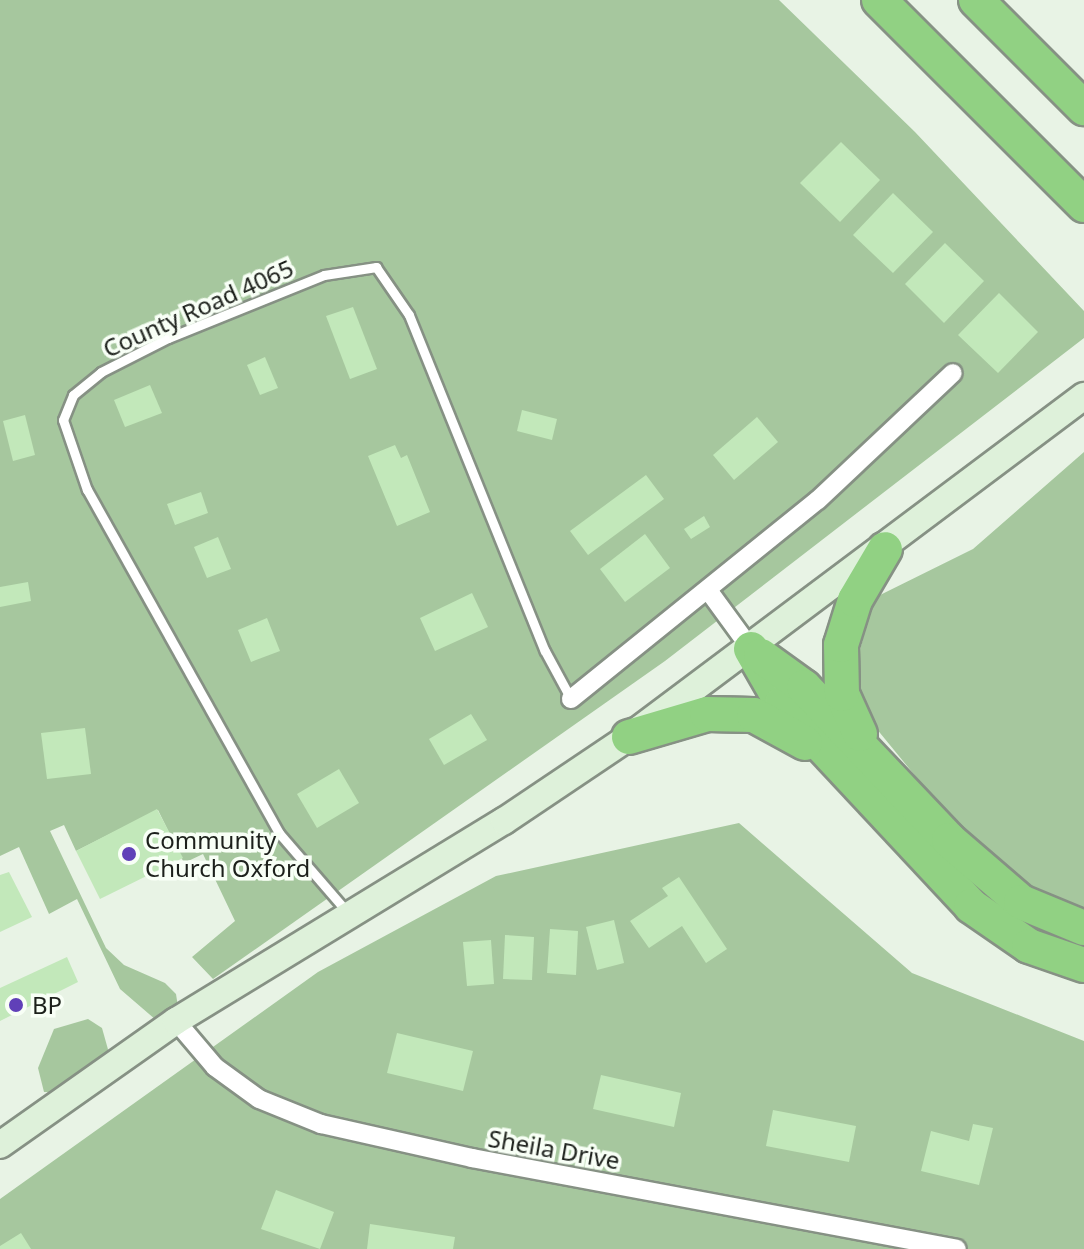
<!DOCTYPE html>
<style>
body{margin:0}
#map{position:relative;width:1084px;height:1249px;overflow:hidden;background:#e8f3e5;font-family:"Noto Sans",sans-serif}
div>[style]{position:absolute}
.green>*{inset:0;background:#a6c79e}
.building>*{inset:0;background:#c2e8ba}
.roads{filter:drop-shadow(2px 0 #869184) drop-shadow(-2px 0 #869184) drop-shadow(0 2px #869184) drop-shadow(0 -2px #869184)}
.lane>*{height:9px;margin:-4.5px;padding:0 4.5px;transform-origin:4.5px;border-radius:4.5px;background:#fff}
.street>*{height:18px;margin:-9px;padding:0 9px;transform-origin:9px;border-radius:9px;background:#fff}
.secondary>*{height:26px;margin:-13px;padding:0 13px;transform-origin:13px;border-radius:13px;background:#def1da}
.highway>*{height:34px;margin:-17px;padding:0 17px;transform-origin:17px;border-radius:17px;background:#91d183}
.dots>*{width:22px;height:22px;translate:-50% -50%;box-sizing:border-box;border:4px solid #f8fff6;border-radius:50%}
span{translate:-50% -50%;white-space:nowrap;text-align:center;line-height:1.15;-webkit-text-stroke:7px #f8fff6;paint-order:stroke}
.street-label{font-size:24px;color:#1c201b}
.poi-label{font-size:24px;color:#1c201b}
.left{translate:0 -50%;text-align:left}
</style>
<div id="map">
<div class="green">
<i style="clip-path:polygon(0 0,779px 0,915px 132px,1084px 311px,1084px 338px,665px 661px,213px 979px,192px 957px,235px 921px,203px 854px,184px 863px,158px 810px,76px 851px,64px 825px,50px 831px,106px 948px,124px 965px,165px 983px,176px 994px,178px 1007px,156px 1020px,120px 989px,77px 899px,49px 914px,19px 847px,0 856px)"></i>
<i style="clip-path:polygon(1084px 452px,1084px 914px,1068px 912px,967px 839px,862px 711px,855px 668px,874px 598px,973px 549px)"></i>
<i style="clip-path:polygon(739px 823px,912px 973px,1084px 1041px,1084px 1249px,0 1249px,0 1199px,318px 972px,496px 876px)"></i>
<i style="clip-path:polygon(88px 1019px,102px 1028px,109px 1053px,52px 1092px,44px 1092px,38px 1068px,54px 1029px)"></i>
</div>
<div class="building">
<i style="clip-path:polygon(841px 142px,880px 180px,840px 222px,800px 183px)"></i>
<i style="clip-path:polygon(893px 193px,933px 232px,893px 273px,853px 235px)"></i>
<i style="clip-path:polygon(945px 243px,984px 281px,944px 323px,905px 284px)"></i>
<i style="clip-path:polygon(999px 293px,1038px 332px,998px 373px,958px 335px)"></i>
<i style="clip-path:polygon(353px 307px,377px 369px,350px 379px,326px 316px)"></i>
<i style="clip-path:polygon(265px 357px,278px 388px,260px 395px,247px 365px)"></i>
<i style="clip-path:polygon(150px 385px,162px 413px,125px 427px,114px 400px)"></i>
<i style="clip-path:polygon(522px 410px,557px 419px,552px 440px,517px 431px)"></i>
<i style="clip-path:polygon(25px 415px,35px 455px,13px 461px,3px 421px)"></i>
<i style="clip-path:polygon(757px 417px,778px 442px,734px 480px,713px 455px)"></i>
<i style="clip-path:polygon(395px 445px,401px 458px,407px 455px,430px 512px,397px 526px,368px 456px)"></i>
<i style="clip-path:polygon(646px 475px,664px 499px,588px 555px,570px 531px)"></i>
<i style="clip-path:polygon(201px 492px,208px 513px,175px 525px,167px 504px)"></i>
<i style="clip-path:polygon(704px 516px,710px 527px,691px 539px,684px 529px)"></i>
<i style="clip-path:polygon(645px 534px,670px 568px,625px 602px,600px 569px)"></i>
<i style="clip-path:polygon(218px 537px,231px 569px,207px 578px,194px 547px)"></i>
<i style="clip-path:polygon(28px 582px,31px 601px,0 607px,0 587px)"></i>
<i style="clip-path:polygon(472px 593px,488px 627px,435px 651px,420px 618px)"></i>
<i style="clip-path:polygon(267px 618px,280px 651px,251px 662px,238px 630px)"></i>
<i style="clip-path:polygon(471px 714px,487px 740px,444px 765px,429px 739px)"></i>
<i style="clip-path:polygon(85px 728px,91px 774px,47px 779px,41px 733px)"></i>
<i style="clip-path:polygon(339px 769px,359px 803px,317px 828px,297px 794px)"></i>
<i style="clip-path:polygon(157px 809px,183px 858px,100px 899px,76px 851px)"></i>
<i style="clip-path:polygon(9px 872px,32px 917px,0 932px,0 875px)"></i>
<i style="clip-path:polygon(679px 877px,727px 949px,706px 963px,682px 926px,649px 948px,630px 921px,668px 896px,662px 888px)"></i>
<i style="clip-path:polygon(614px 920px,624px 963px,597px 970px,586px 927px)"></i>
<i style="clip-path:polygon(550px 929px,578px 931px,576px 975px,547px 973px)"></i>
<i style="clip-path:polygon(505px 935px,534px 937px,532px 980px,503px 979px)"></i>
<i style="clip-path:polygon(491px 940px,494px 984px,467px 986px,463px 942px)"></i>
<i style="clip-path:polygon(67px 957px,78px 982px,0 1021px,0 988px)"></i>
<i style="clip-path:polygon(397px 1033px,473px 1051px,463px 1091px,387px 1073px)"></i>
<i style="clip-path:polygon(601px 1075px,681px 1093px,674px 1127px,593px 1109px)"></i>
<i style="clip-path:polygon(773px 1110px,856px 1126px,849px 1162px,766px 1146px)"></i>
<i style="clip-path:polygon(973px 1124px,993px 1128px,979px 1185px,921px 1171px,931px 1131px,969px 1141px)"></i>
<i style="clip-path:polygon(276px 1190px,334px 1212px,320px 1249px,261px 1229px)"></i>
<i style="clip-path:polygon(370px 1224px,455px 1237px,453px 1249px,367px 1249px)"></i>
<i style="clip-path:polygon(21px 1233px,31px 1249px,0 1249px,0 1246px)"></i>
</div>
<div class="roads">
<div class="lane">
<i style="left:348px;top:913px;width:106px;rotate:-130.8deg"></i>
<i style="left:279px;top:833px;width:393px;rotate:-119.2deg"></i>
<i style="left:87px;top:490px;width:74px;rotate:-108.9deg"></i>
<i style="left:63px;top:420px;width:27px;rotate:-68deg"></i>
<i style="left:73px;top:395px;width:36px;rotate:-39deg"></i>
<i style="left:101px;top:372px;width:75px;rotate:-26.9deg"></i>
<i style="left:168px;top:338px;width:168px;rotate:-22deg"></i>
<i style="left:324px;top:275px;width:53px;rotate:-8.7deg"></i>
<i style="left:376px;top:267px;width:58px;rotate:55.5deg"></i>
<i style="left:409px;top:315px;width:362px;rotate:68deg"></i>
<i style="left:545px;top:651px;width:55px;rotate:61.6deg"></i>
</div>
<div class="street">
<i style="left:708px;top:590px;width:73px;rotate:53.9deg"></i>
<i style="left:571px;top:699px;width:317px;rotate:-38.9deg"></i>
<i style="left:818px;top:500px;width:185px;rotate:-43.3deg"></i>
<i style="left:176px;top:1021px;width:60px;rotate:49.7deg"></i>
<i style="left:215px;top:1067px;width:54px;rotate:36deg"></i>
<i style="left:259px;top:1099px;width:67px;rotate:22deg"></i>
<i style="left:321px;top:1124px;width:155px;rotate:12.7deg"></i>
<i style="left:472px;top:1158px;width:493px;rotate:10.6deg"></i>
</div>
<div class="secondary">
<i style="left:0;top:1145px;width:215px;rotate:-35.2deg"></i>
<i style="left:176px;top:1021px;width:384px;rotate:-31.4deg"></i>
<i style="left:504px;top:821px;width:151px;rotate:-33.9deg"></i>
<i style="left:629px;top:737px;width:569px;rotate:-36.85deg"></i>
</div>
<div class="highway">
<i style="left:879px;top:0;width:290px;rotate:45deg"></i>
<i style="left:976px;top:0;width:153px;rotate:45deg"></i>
<i style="left:751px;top:649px;width:62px;rotate:60.1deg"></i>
<i style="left:782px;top:703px;width:277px;rotate:47deg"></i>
<i style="left:971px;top:906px;width:70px;rotate:34.6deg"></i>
<i style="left:1029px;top:946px;width:58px;rotate:19.1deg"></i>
<i style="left:761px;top:656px;width:53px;rotate:35.8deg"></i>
<i style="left:804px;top:687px;width:211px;rotate:46.5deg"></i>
<i style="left:949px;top:840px;width:95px;rotate:40.7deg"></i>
<i style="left:1021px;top:902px;width:68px;rotate:22.4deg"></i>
<i style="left:860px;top:734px;width:44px;rotate:-114.2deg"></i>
<i style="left:842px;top:694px;width:49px;rotate:-91.2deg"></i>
<i style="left:841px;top:645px;width:47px;rotate:-72.7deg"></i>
<i style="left:855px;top:600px;width:59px;rotate:-59.5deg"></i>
<i style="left:629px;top:737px;width:81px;rotate:-16.4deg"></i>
<i style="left:707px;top:714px;width:47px;rotate:1.2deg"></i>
<i style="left:754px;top:715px;width:58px;rotate:28.8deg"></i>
</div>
</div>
<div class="dots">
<i style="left:129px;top:854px;background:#6040b8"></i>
<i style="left:16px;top:1005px;background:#6040b8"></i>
</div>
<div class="street-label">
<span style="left:198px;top:308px;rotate:-24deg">County Road 4065</span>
<span style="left:554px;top:1149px;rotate:10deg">Sheila Drive</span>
</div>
<div class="poi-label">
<span class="left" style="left:145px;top:854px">Community<br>Church Oxford</span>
<span class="left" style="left:32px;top:1005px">BP</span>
</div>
</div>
